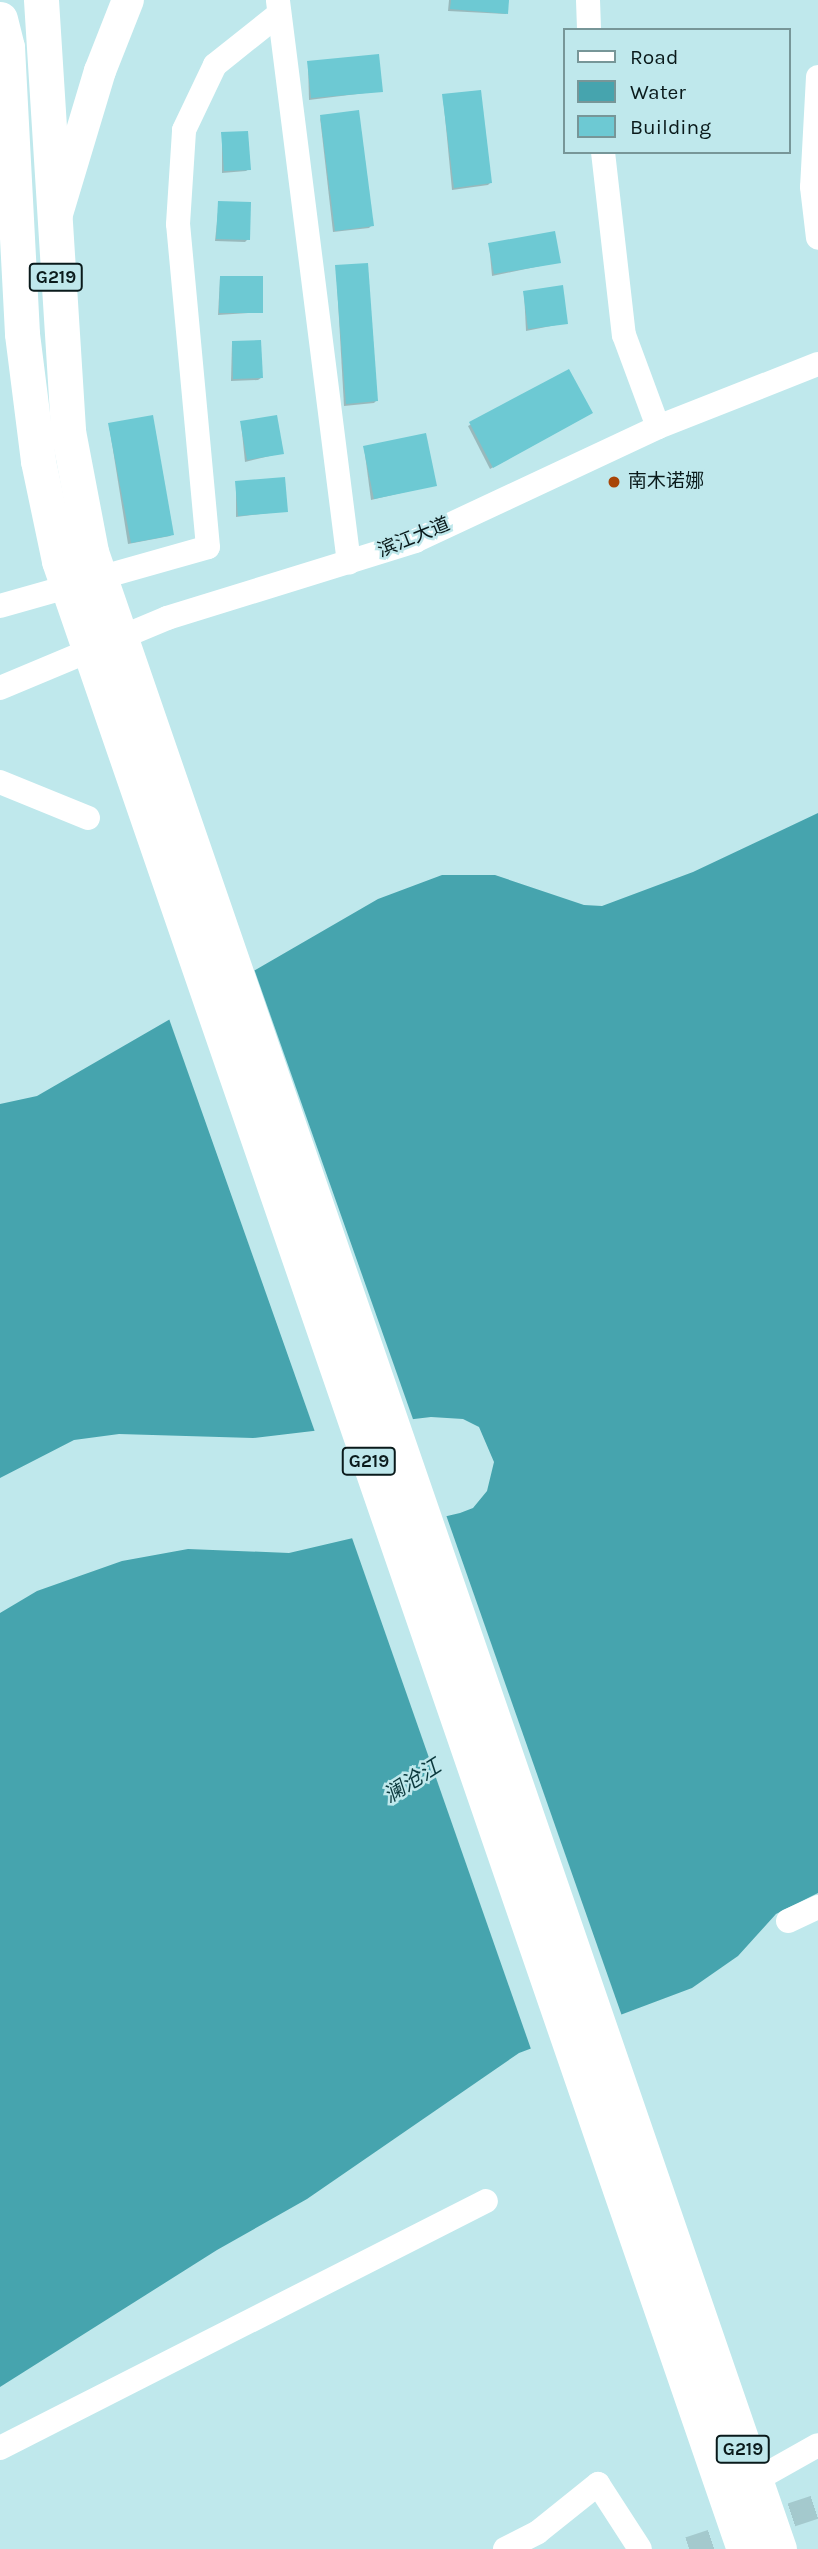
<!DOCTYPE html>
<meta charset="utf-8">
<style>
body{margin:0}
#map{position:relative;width:818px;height:2549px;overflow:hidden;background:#bfe8ec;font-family:Karla,"Noto Sans SC",sans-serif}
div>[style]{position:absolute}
.water>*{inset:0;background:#46a4ae}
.pier>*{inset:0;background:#bfe8ec}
.shadow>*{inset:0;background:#0003}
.building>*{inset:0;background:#6dc9d3}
.minor-tunnel>*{height:24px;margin-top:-12px;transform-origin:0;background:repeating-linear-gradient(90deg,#a4c9cd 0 24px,transparent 0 36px)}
.minor>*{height:24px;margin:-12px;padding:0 12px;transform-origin:12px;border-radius:12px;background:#fff}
.major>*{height:32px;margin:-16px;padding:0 16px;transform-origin:16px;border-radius:16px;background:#fff}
.highway>*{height:35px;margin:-17.5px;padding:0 17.5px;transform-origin:17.5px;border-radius:17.5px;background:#fff}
.dots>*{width:19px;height:19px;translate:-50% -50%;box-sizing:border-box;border:4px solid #bfe8ec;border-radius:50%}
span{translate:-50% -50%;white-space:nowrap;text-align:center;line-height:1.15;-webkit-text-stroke:5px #bfe8ec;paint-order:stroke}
.shield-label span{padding:2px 5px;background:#bfe8ec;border:2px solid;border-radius:5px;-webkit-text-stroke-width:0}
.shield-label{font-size:18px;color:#0a1a1b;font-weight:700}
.poi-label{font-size:19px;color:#0a1a1b}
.left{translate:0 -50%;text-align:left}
.street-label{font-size:19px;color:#0a1a1b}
.water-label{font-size:21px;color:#0a383c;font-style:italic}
.legend{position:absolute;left:563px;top:28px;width:228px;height:126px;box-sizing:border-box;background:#bfe8ec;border:2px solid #779698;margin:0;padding:9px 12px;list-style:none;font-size:21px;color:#0a1a1b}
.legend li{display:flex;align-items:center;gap:14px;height:35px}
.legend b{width:35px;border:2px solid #779698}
</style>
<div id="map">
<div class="water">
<i style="clip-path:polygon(818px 813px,818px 1893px,776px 1914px,738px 1956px,692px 1988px,519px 2053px,307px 2199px,217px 2250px,0 2387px,0 1613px,37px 1591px,122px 1561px,188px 1549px,289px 1553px,460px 1513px,473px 1508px,487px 1491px,494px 1462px,479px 1427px,463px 1419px,431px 1417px,253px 1438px,119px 1434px,74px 1440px,0 1478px,0 1104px,37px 1096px,378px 899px,442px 875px,495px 875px,584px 905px,602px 906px,693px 872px)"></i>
</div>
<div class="pier">
<i style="clip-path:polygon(253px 966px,414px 1422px,315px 1432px,167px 1013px)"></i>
<i style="clip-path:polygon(445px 1512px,623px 2019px,532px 2052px,351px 1535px)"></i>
</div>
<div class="shadow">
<i style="clip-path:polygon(449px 0,507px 0,506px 14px,448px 11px)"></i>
<i style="clip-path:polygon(308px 63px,381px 91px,309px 100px)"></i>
<i style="clip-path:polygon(443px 96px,490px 183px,488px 185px,452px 190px)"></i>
<i style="clip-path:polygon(320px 117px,372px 225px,369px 228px,333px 232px)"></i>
<i style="clip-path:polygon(222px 134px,249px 169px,246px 171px,222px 173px)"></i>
<i style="clip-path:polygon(219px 203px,248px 239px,245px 242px,215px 241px)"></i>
<i style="clip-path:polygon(489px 244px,559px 262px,492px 276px)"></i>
<i style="clip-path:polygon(336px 267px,377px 400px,374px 403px,344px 406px)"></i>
<i style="clip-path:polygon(220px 278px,262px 312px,218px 315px)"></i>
<i style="clip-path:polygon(524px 292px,566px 323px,526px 331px)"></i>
<i style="clip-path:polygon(232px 343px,261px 378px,258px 380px,231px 381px)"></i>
<i style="clip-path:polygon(569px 371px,588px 415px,490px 469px,468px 426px)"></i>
<i style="clip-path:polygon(241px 423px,282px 453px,245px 462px)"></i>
<i style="clip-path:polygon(109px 425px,172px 534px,170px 536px,128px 544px)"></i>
<i style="clip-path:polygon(364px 447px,435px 485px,371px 500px)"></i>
<i style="clip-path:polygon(236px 483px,286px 511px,236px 517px)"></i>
</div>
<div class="building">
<i style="clip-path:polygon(451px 0,509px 0,508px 14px,450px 9px)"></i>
<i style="clip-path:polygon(379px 54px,383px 92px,311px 98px,307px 61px)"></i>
<i style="clip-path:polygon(481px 90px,492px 183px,454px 188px,442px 94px)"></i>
<i style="clip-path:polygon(359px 110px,374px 226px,335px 231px,320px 115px)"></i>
<i style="clip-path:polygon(248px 131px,251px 170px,224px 171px,221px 132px)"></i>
<i style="clip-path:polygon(218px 201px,251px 202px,250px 240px,216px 239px)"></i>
<i style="clip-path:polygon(555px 231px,561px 263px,494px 274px,488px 243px)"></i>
<i style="clip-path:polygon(368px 263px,378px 401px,346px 404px,335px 265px)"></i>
<i style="clip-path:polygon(220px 276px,263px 276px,263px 313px,219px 313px)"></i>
<i style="clip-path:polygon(563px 285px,568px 324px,528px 329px,523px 291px)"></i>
<i style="clip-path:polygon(261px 340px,263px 378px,233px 379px,232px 341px)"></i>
<i style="clip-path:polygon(569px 369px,593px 413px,493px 468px,469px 422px)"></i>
<i style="clip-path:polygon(153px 415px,174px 535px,131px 543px,108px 423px)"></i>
<i style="clip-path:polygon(277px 415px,284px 454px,247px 460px,240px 421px)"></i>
<i style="clip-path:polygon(426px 433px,437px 486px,374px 499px,363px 446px)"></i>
<i style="clip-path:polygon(285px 477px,288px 512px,238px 516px,235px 481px)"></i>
</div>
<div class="minor-tunnel">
<i style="left:689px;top:2549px;width:136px;rotate:-18.4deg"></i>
</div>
<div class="minor">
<i style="left:588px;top:0;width:30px;rotate:88deg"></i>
<i style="left:278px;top:1px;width:566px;rotate:82.8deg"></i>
<i style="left:818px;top:77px;width:110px;rotate:93.1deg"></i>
<i style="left:812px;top:187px;width:51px;rotate:83.3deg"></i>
<i style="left:603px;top:152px;width:184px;rotate:83.5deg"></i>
<i style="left:624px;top:335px;width:98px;rotate:69.7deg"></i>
<i style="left:0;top:606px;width:216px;rotate:-15.8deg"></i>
<i style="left:208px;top:547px;width:324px;rotate:-95.3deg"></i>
<i style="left:178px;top:224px;width:94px;rotate:-86.3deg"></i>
<i style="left:184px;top:130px;width:72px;rotate:-64.5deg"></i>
<i style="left:215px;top:65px;width:82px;rotate:-38.6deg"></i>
<i style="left:0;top:688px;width:181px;rotate:-22.7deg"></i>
<i style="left:167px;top:618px;width:260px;rotate:-17.2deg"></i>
<i style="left:415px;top:541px;width:268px;rotate:-25.1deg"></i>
<i style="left:658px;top:427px;width:172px;rotate:-21.5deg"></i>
<i style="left:0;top:782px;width:95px;rotate:22.2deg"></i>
<i style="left:788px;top:1921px;width:33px;rotate:-25deg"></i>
<i style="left:0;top:2448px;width:545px;rotate:-26.94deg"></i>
<i style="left:754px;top:2481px;width:73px;rotate:-29.4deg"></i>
<i style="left:505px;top:2549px;width:37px;rotate:-27deg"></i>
<i style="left:538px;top:2532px;width:77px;rotate:-38.7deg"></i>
<i style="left:598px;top:2484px;width:77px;rotate:57.1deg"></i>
</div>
<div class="major">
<i style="left:57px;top:214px;width:149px;rotate:-73.3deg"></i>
<i style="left:100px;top:71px;width:76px;rotate:-68.5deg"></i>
</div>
<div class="highway">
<i style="left:41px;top:0;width:432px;rotate:86.4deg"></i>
<i style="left:68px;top:431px;width:123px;rotate:79.2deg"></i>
<i style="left:91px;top:552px;width:2112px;rotate:70.99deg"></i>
<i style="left:0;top:19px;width:29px;rotate:76deg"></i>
<i style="left:7px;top:47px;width:287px;rotate:87deg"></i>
<i style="left:22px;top:334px;width:128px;rotate:82.8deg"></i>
<i style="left:38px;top:461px;width:102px;rotate:78.1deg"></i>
<i style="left:59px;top:561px;width:2103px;rotate:70.99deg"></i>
</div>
<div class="dots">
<i style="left:614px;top:482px;background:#a84508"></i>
</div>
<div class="shield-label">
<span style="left:56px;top:277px">G219</span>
<span style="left:369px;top:1461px">G219</span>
<span style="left:743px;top:2449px">G219</span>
</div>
<div class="poi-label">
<span class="left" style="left:628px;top:482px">南木诺娜</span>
</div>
<div class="street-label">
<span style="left:414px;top:538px;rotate:-22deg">滨江大道</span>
</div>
<div class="water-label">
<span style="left:412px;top:1781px;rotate:-32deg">澜沧江</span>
</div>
<ul class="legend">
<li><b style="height:9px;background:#fff"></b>Road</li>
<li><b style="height:19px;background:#46a4ae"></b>Water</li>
<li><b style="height:19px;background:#6dc9d3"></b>Building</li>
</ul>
</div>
